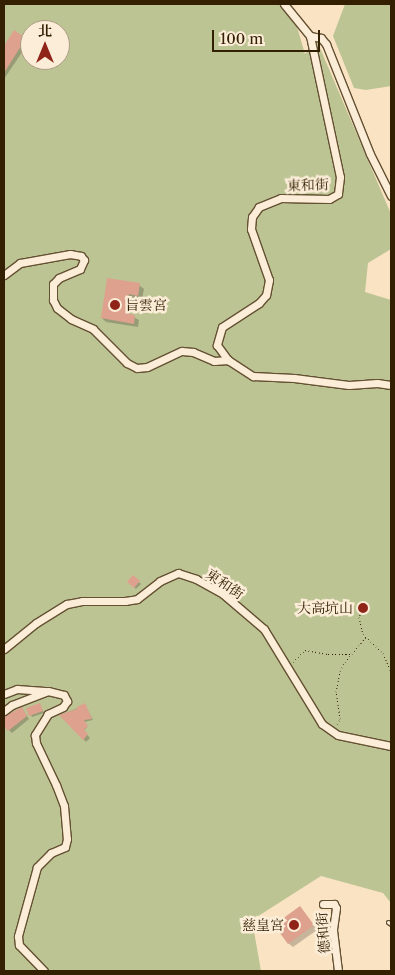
<!DOCTYPE html>
<meta charset="utf-8">
<style>
body{margin:0}
#map{position:relative;width:395px;height:975px;overflow:hidden;background:#f9e3c2;font-family:"Libre Caslon Text","Noto Serif TC",serif}
div>[style]{position:absolute}
.green>*{inset:0;background:#bdc494}
.shadow>*{inset:0;background:#0003}
.building>*{inset:0;background:#dda18e}
.path>*{height:1px;margin-top:-0.5px;transform-origin:0;background:repeating-linear-gradient(90deg,#331f02 0 1px,transparent 0 3.5px)}
.roads{filter:drop-shadow(1px 0 #645032) drop-shadow(-1px 0 #645032) drop-shadow(0 1px #645032) drop-shadow(0 -1px #645032)}
.lane>*{height:3px;margin:-1.5px;padding:0 1.5px;transform-origin:1.5px;border-radius:1.5px;background:#fbedd7}
.street>*{height:7px;margin:-3.5px;padding:0 3.5px;transform-origin:3.5px;border-radius:3.5px;background:#fbedd7}
.dots>*{width:14px;height:14px;translate:-50% -50%;box-sizing:border-box;border:2px solid #fbedd7;border-radius:50%}
span{translate:-50% -50%;white-space:nowrap;text-align:center;line-height:1.15;-webkit-text-stroke:5px #fbedd7;paint-order:stroke}
.street-label{font-size:14px;color:#331f02}
.poi-label{font-size:14px;color:#331f02}
.left{translate:0 -50%;text-align:left}
.right{translate:-100% -50%;text-align:right}
.frame{position:absolute;inset:0;border:5px solid #331f02;pointer-events:none}
.north{position:absolute;left:20px;top:20px;width:50px;height:50px;box-sizing:border-box;background:#fbedd7;border:1px solid #ab9b82;border-radius:50%;rotate:0deg;font-size:14px;font-weight:700;line-height:20px;text-align:center;color:#331f02}
.north::after{content:'';display:block;margin:auto;width:18px;height:22px;background:#8f2418;clip-path:polygon(50% 0,100% 100%,50% 72%,0 100%)}
.scale{position:absolute;left:212px;top:30px;width:108px;height:22px;box-sizing:border-box;border:2px solid #331f02;border-top:0;padding-left:6px;font-size:15px;line-height:18px;white-space:nowrap;color:#331f02;-webkit-text-stroke:4px #fbedd7;paint-order:stroke}
</style>
<div id="map">
<div class="green">
<i style="clip-path:polygon(evenodd,4px 4px,279px 4px,297px 27px,305px 54px,317px 41px,391px 214px,391px 249px,368px 263px,365px 292px,391px 300px,391px 903px,383px 893px,321px 876px,252px 920px,261px 971px,4px 971px,4px 4px,30px 30px,60px 30px,60px 60px,30px 60px,30px 30px)"></i>
<i style="clip-path:polygon(345px 4px,391px 4px,391px 86px,366px 90px,354px 88px,333px 36px)"></i>
</div>
<div class="shadow">
<i style="clip-path:polygon(14px 32px,29px 42px,4px 79px,4px 48px)"></i>
<i style="clip-path:polygon(139px 285px,144px 289px,142px 299px,133px 298px,130px 315px,139px 320px,138px 327px,106px 322px,102px 318px)"></i>
<i style="clip-path:polygon(133px 577px,141px 584px,136px 589px,129px 582px)"></i>
<i style="clip-path:polygon(39px 704px,44px 713px,32px 717px,28px 709px)"></i>
<i style="clip-path:polygon(85px 705px,93px 720px,84px 722px,87px 727px,84px 731px,90px 738px,86px 742px,61px 715px)"></i>
<i style="clip-path:polygon(22px 708px,29px 719px,12px 733px,4px 725px,4px 719px)"></i>
<i style="clip-path:polygon(300px 907px,317px 930px,293px 947px,288px 943px)"></i>
</div>
<div class="building">
<i style="clip-path:polygon(14px 30px,26px 38px,4px 73px,4px 46px)"></i>
<i style="clip-path:polygon(107px 278px,140px 283px,138px 296px,129px 294px,126px 313px,135px 315px,134px 324px,101px 318px)"></i>
<i style="clip-path:polygon(133px 575px,140px 581px,134px 588px,127px 582px)"></i>
<i style="clip-path:polygon(40px 703px,43px 711px,29px 716px,26px 708px)"></i>
<i style="clip-path:polygon(85px 703px,92px 719px,84px 720px,88px 726px,84px 730px,88px 734px,83px 740px,59px 715px,77px 709px,77px 707px)"></i>
<i style="clip-path:polygon(22px 707px,27px 716px,8px 731px,4px 726px,4px 717px)"></i>
<i style="clip-path:polygon(300px 906px,314px 925px,288px 944px,274px 925px)"></i>
</div>
<div class="path">
<i style="left:363px;top:608px;width:10px;rotate:114deg"></i>
<i style="left:359px;top:617px;width:17px;rotate:77deg"></i>
<i style="left:363px;top:634px;width:28px;rotate:44deg"></i>
<i style="left:383px;top:653px;width:21px;rotate:67deg"></i>
<i style="left:293px;top:662px;width:17px;rotate:-45deg"></i>
<i style="left:305px;top:650px;width:23px;rotate:10deg"></i>
<i style="left:328px;top:654px;width:23px"></i>
<i style="left:337px;top:724px;width:6px;rotate:-59deg"></i>
<i style="left:340px;top:719px;width:27px;rotate:-98deg"></i>
<i style="left:336px;top:692px;width:21px;rotate:-79deg"></i>
<i style="left:340px;top:671px;width:10px;rotate:-61deg"></i>
<i style="left:345px;top:662px;width:33px;rotate:-50deg"></i>
</div>
<div class="roads">
<div class="lane">
<i style="left:388px;top:922px;width:4px;rotate:34deg"></i>
</div>
<div class="street">
<i style="left:284px;top:4px;width:41px;rotate:50.9deg"></i>
<i style="left:310px;top:36px;width:144px;rotate:78deg"></i>
<i style="left:340px;top:177px;width:17px;rotate:97deg"></i>
<i style="left:338px;top:194px;width:10px;rotate:151deg"></i>
<i style="left:329px;top:199px;width:48px;rotate:-178.8deg"></i>
<i style="left:281px;top:198px;width:24px;rotate:158deg"></i>
<i style="left:259px;top:207px;width:12px;rotate:125deg"></i>
<i style="left:252px;top:217px;width:12px;rotate:95deg"></i>
<i style="left:251px;top:229px;width:54px;rotate:70.6deg"></i>
<i style="left:269px;top:280px;width:15px;rotate:101deg"></i>
<i style="left:266px;top:295px;width:11px;rotate:131deg"></i>
<i style="left:259px;top:303px;width:44px;rotate:147deg"></i>
<i style="left:222px;top:327px;width:19px;rotate:106deg"></i>
<i style="left:217px;top:345px;width:19px;rotate:54deg"></i>
<i style="left:228px;top:360px;width:30px;rotate:33deg"></i>
<i style="left:253px;top:376px;width:41px;rotate:2.8deg"></i>
<i style="left:294px;top:378px;width:55px;rotate:7.3deg"></i>
<i style="left:349px;top:385px;width:28px;rotate:-4deg"></i>
<i style="left:377px;top:383px;width:14px;rotate:8deg"></i>
<i style="left:310px;top:36px;width:11px;rotate:10deg"></i>
<i style="left:321px;top:38px;width:8px;rotate:50deg"></i>
<i style="left:326px;top:44px;width:118px;rotate:68.2deg"></i>
<i style="left:370px;top:154px;width:47px;rotate:63.4deg"></i>
<i style="left:4px;top:275px;width:20px;rotate:-37deg"></i>
<i style="left:20px;top:263px;width:51px;rotate:-10.2deg"></i>
<i style="left:70px;top:254px;width:11px;rotate:10deg"></i>
<i style="left:81px;top:256px;width:5px;rotate:53deg"></i>
<i style="left:84px;top:260px;width:10px;rotate:114deg"></i>
<i style="left:80px;top:269px;width:23px;rotate:157deg"></i>
<i style="left:59px;top:278px;width:8px;rotate:135deg"></i>
<i style="left:53px;top:284px;width:16px;rotate:90deg"></i>
<i style="left:53px;top:300px;width:9px;rotate:63deg"></i>
<i style="left:57px;top:308px;width:18px;rotate:38deg"></i>
<i style="left:71px;top:319px;width:24px;rotate:24deg"></i>
<i style="left:93px;top:329px;width:48px;rotate:45deg"></i>
<i style="left:127px;top:363px;width:11px;rotate:27deg"></i>
<i style="left:137px;top:368px;width:10px;rotate:-6deg"></i>
<i style="left:147px;top:367px;width:38px;rotate:-25deg"></i>
<i style="left:182px;top:351px;width:11px;rotate:5deg"></i>
<i style="left:193px;top:352px;width:23px;rotate:23deg"></i>
<i style="left:214px;top:361px;width:14px;rotate:-4deg"></i>
<i style="left:4px;top:649px;width:41px;rotate:-39.1deg"></i>
<i style="left:36px;top:623px;width:36px;rotate:-32deg"></i>
<i style="left:67px;top:604px;width:15px;rotate:-11deg"></i>
<i style="left:82px;top:601px;width:43px"></i>
<i style="left:125px;top:601px;width:12px;rotate:-9deg"></i>
<i style="left:137px;top:599px;width:29px;rotate:-38deg"></i>
<i style="left:160px;top:581px;width:20px;rotate:-24deg"></i>
<i style="left:178px;top:573px;width:19px;rotate:18deg"></i>
<i style="left:196px;top:579px;width:31px;rotate:29deg"></i>
<i style="left:223px;top:594px;width:54px;rotate:40.5deg"></i>
<i style="left:264px;top:629px;width:111px;rotate:58.6deg"></i>
<i style="left:322px;top:724px;width:19px;rotate:35deg"></i>
<i style="left:338px;top:735px;width:54px;rotate:11.7deg"></i>
<i style="left:4px;top:694px;width:14px;rotate:-21deg"></i>
<i style="left:17px;top:689px;width:31px;rotate:4deg"></i>
<i style="left:48px;top:691px;width:16px;rotate:14deg"></i>
<i style="left:64px;top:695px;width:7px;rotate:63deg"></i>
<i style="left:67px;top:701px;width:7px;rotate:124deg"></i>
<i style="left:63px;top:707px;width:17px;rotate:155deg"></i>
<i style="left:48px;top:714px;width:25px;rotate:122deg"></i>
<i style="left:35px;top:735px;width:8px;rotate:83deg"></i>
<i style="left:36px;top:743px;width:47px;rotate:64.5deg"></i>
<i style="left:56px;top:785px;width:22px;rotate:69deg"></i>
<i style="left:64px;top:806px;width:33px;rotate:85deg"></i>
<i style="left:67px;top:839px;width:8px;rotate:104deg"></i>
<i style="left:65px;top:847px;width:15px;rotate:157deg"></i>
<i style="left:51px;top:853px;width:20px;rotate:135deg"></i>
<i style="left:37px;top:867px;width:72px;rotate:105.4deg"></i>
<i style="left:18px;top:936px;width:9px;rotate:84deg"></i>
<i style="left:19px;top:945px;width:36px;rotate:46deg"></i>
<i style="left:4px;top:711px;width:10px;rotate:-37deg"></i>
<i style="left:12px;top:705px;width:36px;rotate:-21deg"></i>
<i style="left:323px;top:904px;width:11px"></i>
<i style="left:334px;top:904px;width:4px;rotate:63deg"></i>
<i style="left:336px;top:908px;width:22px;rotate:98deg"></i>
<i style="left:333px;top:930px;width:41px;rotate:83deg"></i>
</div>
</div>
<div class="dots">
<i style="left:115px;top:305px;background:#8f2418"></i>
<i style="left:363px;top:608px;background:#8f2418"></i>
<i style="left:294px;top:925px;background:#8f2418"></i>
</div>
<div class="street-label">
<span style="left:308px;top:185px;rotate:-2deg">東和街</span>
<span style="left:225px;top:584px;rotate:34deg">東和街</span>
<span style="left:323px;top:933px;rotate:-94deg">德和街</span>
</div>
<div class="poi-label">
<span class="left" style="left:125px;top:305px">旨雲宮</span>
<span class="right" style="left:353px;top:608px">大高坑山</span>
<span class="right" style="left:284px;top:925px">慈皇宮</span>
</div>
<div class="frame"></div>
<div class="north">北</div>
<div class="scale">100 m</div>
</div>
